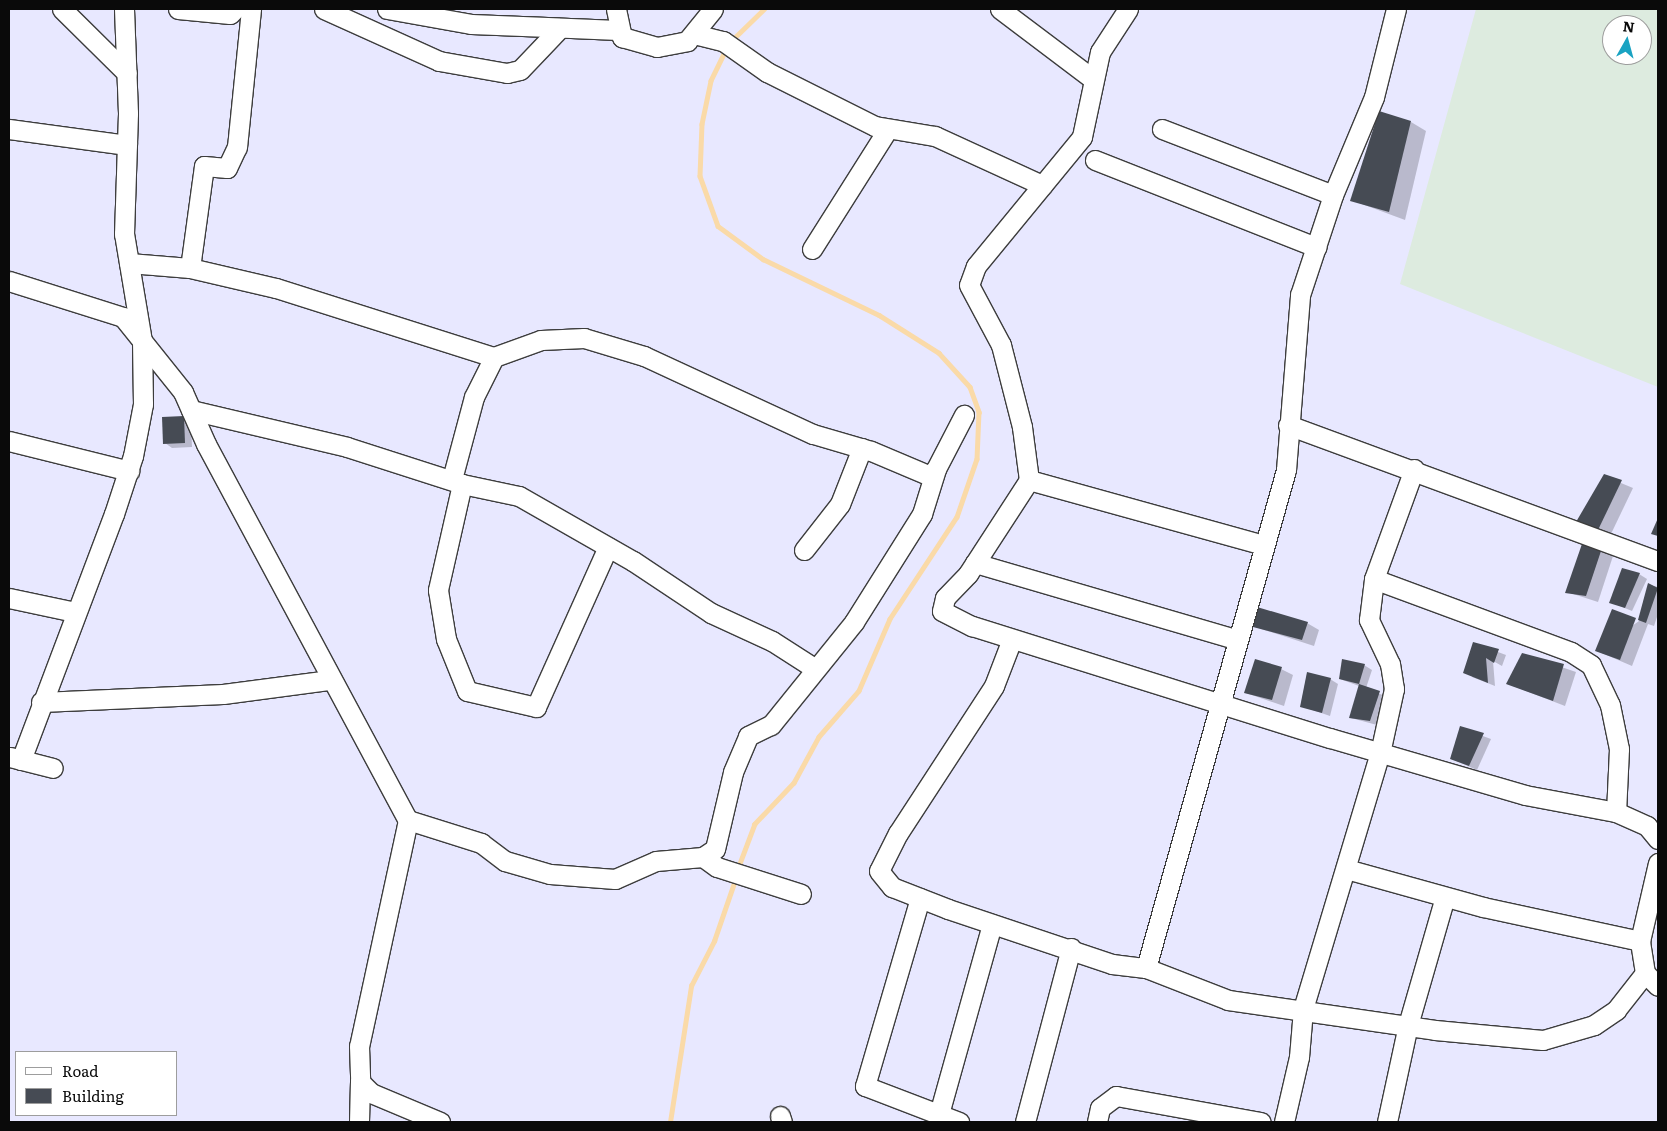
<!DOCTYPE html>
<style>
body{margin:0}
#map{position:relative;width:1667px;height:1131px;overflow:hidden;background:#e8e8ff;font-family:Literata,serif}
div>[style]{position:absolute}
.industrial>*{inset:0;background:#ddebdf}
.shadow>*{inset:0;background:#0003}
.stream>*{height:4.5px;margin:-2.25px;padding:0 2.25px;transform-origin:2.25px;border-radius:2.25px;background:#fadaa8}
.building>*{inset:0;background:#464b54}
.roads{filter:drop-shadow(1px 0 #3d3d3d) drop-shadow(-1px 0 #3d3d3d) drop-shadow(0 1px #3d3d3d) drop-shadow(0 -1px #3d3d3d)}
.minor>*{height:19px;margin:-9.5px;padding:0 9.5px;transform-origin:9.5px;border-radius:9.5px;background:#fff}
span{translate:-50% -50%;white-space:nowrap;text-align:center;line-height:1.15;-webkit-text-stroke:5px #fff;paint-order:stroke}
.frame{position:absolute;inset:0;border:10px solid #0a0a0a;pointer-events:none}
.legend{position:absolute;left:15px;top:1051px;width:162px;height:65px;box-sizing:border-box;background:#fff;border:1px solid #9d9d9d;margin:0;padding:6px 9px;list-style:none;font-size:15px;color:#0a0a0a}
.legend li{display:flex;align-items:center;gap:10px;height:25px}
.legend b{width:25px;border:1px solid #9d9d9d}
.north{position:absolute;left:1602px;top:15px;width:50px;height:50px;box-sizing:border-box;background:#fff;border:1px solid #9d9d9d;border-radius:50%;rotate:7deg;font-size:14px;font-weight:700;line-height:20px;text-align:center;color:#0a0a0a}
.north::after{content:'';display:block;margin:auto;width:18px;height:22px;background:#1aa3c2;clip-path:polygon(50% 0,100% 100%,50% 72%,0 100%)}
</style>
<div id="map">
<div class="industrial">
<i style="clip-path:polygon(evenodd,1476px 9px,1658px 9px,1658px 387px,1400px 284px,1476px 9px,1612px 25px,1642px 25px,1642px 55px,1612px 55px,1612px 25px)"></i>
</div>
<div class="shadow">
<i style="clip-path:polygon(1411px 122px,1426px 131px,1405px 220px,1351px 200px)"></i>
<i style="clip-path:polygon(183px 418px,191px 422px,192px 447px,172px 448px,165px 443px)"></i>
<i style="clip-path:polygon(1604px 476px,1633px 488px,1610px 536px,1589px 528px)"></i>
<i style="clip-path:polygon(1601px 549px,1613px 556px,1598px 602px,1567px 592px)"></i>
<i style="clip-path:polygon(1639px 574px,1647px 579px,1632px 611px,1610px 602px)"></i>
<i style="clip-path:polygon(1649px 585px,1658px 587px,1658px 614px,1654px 626px,1648px 624px,1632px 666px,1597px 651px,1639px 621px)"></i>
<i style="clip-path:polygon(1307px 623px,1319px 630px,1314px 646px,1255px 627px)"></i>
<i style="clip-path:polygon(1474px 643px,1506px 655px,1502px 666px,1493px 661px,1495px 686px,1472px 677px)"></i>
<i style="clip-path:polygon(1523px 654px,1576px 672px,1565px 706px,1508px 684px)"></i>
<i style="clip-path:polygon(1364px 665px,1372px 670px,1366px 688px,1387px 697px,1377px 725px,1351px 718px,1359px 686px,1340px 679px)"></i>
<i style="clip-path:polygon(1281px 669px,1293px 675px,1284px 706px,1246px 693px)"></i>
<i style="clip-path:polygon(1330px 679px,1338px 684px,1330px 716px,1301px 706px)"></i>
<i style="clip-path:polygon(1461px 728px,1491px 739px,1477px 770px,1452px 759px)"></i>
</div>
<div class="stream">
<i style="left:731px;top:41px;width:46px;rotate:-44.1deg"></i>
<i style="left:726px;top:50px;width:34px;rotate:116deg"></i>
<i style="left:711px;top:81px;width:44px;rotate:101.8deg"></i>
<i style="left:702px;top:124px;width:52px;rotate:92.2deg"></i>
<i style="left:700px;top:176px;width:53px;rotate:70.2deg"></i>
<i style="left:718px;top:226px;width:56px;rotate:36.3deg"></i>
<i style="left:763px;top:259px;width:129px;rotate:25.8deg"></i>
<i style="left:879px;top:315px;width:71px;rotate:32.3deg"></i>
<i style="left:939px;top:353px;width:46px;rotate:47.6deg"></i>
<i style="left:970px;top:387px;width:27px;rotate:70deg"></i>
<i style="left:979px;top:412px;width:47px;rotate:92.4deg"></i>
<i style="left:977px;top:459px;width:61px;rotate:109deg"></i>
<i style="left:957px;top:517px;width:122px;rotate:123.3deg"></i>
<i style="left:890px;top:619px;width:78px;rotate:113.3deg"></i>
<i style="left:859px;top:691px;width:61px;rotate:131deg"></i>
<i style="left:819px;top:737px;width:52px;rotate:118.5deg"></i>
<i style="left:794px;top:783px;width:57px;rotate:133.6deg"></i>
<i style="left:755px;top:824px;width:48px;rotate:110.7deg"></i>
<i style="left:670px;top:1122px;width:138px;rotate:-81.2deg"></i>
<i style="left:691px;top:986px;width:51px;rotate:-62.9deg"></i>
<i style="left:714px;top:941px;width:68px;rotate:-71deg"></i>
</div>
<div class="building">
<i style="clip-path:polygon(1379px 111px,1411px 121px,1389px 212px,1350px 201px)"></i>
<i style="clip-path:polygon(184px 416px,185px 443px,163px 444px,162px 417px)"></i>
<i style="clip-path:polygon(1604px 474px,1622px 480px,1598px 530px,1576px 522px)"></i>
<i style="clip-path:polygon(1658px 518px,1658px 536px,1651px 534px)"></i>
<i style="clip-path:polygon(1583px 541px,1602px 548px,1586px 596px,1565px 593px)"></i>
<i style="clip-path:polygon(1622px 568px,1640px 573px,1625px 608px,1609px 603px)"></i>
<i style="clip-path:polygon(1648px 583px,1658px 588px,1646px 623px,1638px 620px)"></i>
<i style="clip-path:polygon(1257px 607px,1308px 622px,1302px 640px,1253px 627px)"></i>
<i style="clip-path:polygon(1612px 609px,1636px 618px,1620px 660px,1595px 651px)"></i>
<i style="clip-path:polygon(1473px 642px,1499px 649px,1494px 663px,1486px 658px,1488px 683px,1463px 673px)"></i>
<i style="clip-path:polygon(1522px 653px,1564px 664px,1553px 701px,1506px 684px)"></i>
<i style="clip-path:polygon(1255px 659px,1282px 667px,1272px 700px,1244px 693px)"></i>
<i style="clip-path:polygon(1342px 659px,1365px 664px,1359px 684px,1339px 679px)"></i>
<i style="clip-path:polygon(1307px 672px,1331px 678px,1322px 713px,1300px 707px)"></i>
<i style="clip-path:polygon(1359px 684px,1380px 691px,1370px 721px,1349px 718px)"></i>
<i style="clip-path:polygon(1460px 726px,1484px 733px,1469px 766px,1450px 759px)"></i>
</div>
<div class="roads">
<div class="minor">
<i style="left:62px;top:9px;width:91px;rotate:44.6deg"></i>
<i style="left:178px;top:9px;width:52px;rotate:5.5deg"></i>
<i style="left:230px;top:14px;width:7px;rotate:-45deg"></i>
<i style="left:324px;top:9px;width:126px;rotate:24.3deg"></i>
<i style="left:439px;top:61px;width:69px;rotate:10deg"></i>
<i style="left:507px;top:73px;width:13px;rotate:-13deg"></i>
<i style="left:520px;top:70px;width:57px;rotate:-46.4deg"></i>
<i style="left:387px;top:9px;width:85px;rotate:10.1deg"></i>
<i style="left:471px;top:24px;width:147px;rotate:2.3deg"></i>
<i style="left:616px;top:9px;width:29px;rotate:78deg"></i>
<i style="left:622px;top:37px;width:36px;rotate:16deg"></i>
<i style="left:657px;top:47px;width:31px;rotate:-11deg"></i>
<i style="left:687px;top:41px;width:41px;rotate:-50.9deg"></i>
<i style="left:1000px;top:9px;width:116px;rotate:37deg"></i>
<i style="left:1128px;top:9px;width:51px;rotate:123.1deg"></i>
<i style="left:1100px;top:52px;width:87px;rotate:102deg"></i>
<i style="left:1082px;top:137px;width:167px;rotate:129.4deg"></i>
<i style="left:976px;top:266px;width:20px;rotate:110deg"></i>
<i style="left:969px;top:285px;width:68px;rotate:61.9deg"></i>
<i style="left:1001px;top:345px;width:85px;rotate:75.6deg"></i>
<i style="left:1022px;top:427px;width:53px;rotate:82.5deg"></i>
<i style="left:1029px;top:480px;width:112px;rotate:123deg"></i>
<i style="left:968px;top:574px;width:33px;rotate:134deg"></i>
<i style="left:945px;top:598px;width:13px;rotate:103deg"></i>
<i style="left:942px;top:611px;width:34px;rotate:27deg"></i>
<i style="left:972px;top:626px;width:375px;rotate:17.4deg"></i>
<i style="left:1330px;top:738px;width:203px;rotate:16.3deg"></i>
<i style="left:1525px;top:795px;width:93px;rotate:10.6deg"></i>
<i style="left:1616px;top:812px;width:34px;rotate:24deg"></i>
<i style="left:1647px;top:826px;width:17px;rotate:50deg"></i>
<i style="left:694px;top:34px;width:30px;rotate:14deg"></i>
<i style="left:723px;top:41px;width:54px;rotate:35.2deg"></i>
<i style="left:767px;top:72px;width:121px;rotate:26.6deg"></i>
<i style="left:875px;top:126px;width:61px;rotate:9.5deg"></i>
<i style="left:935px;top:136px;width:118px;rotate:24.6deg"></i>
<i style="left:9px;top:129px;width:119px;rotate:7.7deg"></i>
<i style="left:1162px;top:129px;width:183px;rotate:21.1deg"></i>
<i style="left:1095px;top:160px;width:238px;rotate:21.5deg"></i>
<i style="left:812px;top:249px;width:142px;rotate:-57.7deg"></i>
<i style="left:129px;top:263px;width:61px;rotate:4.7deg"></i>
<i style="left:190px;top:268px;width:103px;rotate:-82.2deg"></i>
<i style="left:204px;top:166px;width:23px;rotate:5deg"></i>
<i style="left:227px;top:168px;width:23px;rotate:-65deg"></i>
<i style="left:237px;top:147px;width:139px;rotate:-84.2deg"></i>
<i style="left:190px;top:268px;width:88px;rotate:13.1deg"></i>
<i style="left:276px;top:288px;width:229px;rotate:17.6deg"></i>
<i style="left:494px;top:357px;width:45px;rotate:116.6deg"></i>
<i style="left:474px;top:397px;width:85px;rotate:105deg"></i>
<i style="left:9px;top:281px;width:120px;rotate:17.5deg"></i>
<i style="left:123px;top:317px;width:96px;rotate:51.3deg"></i>
<i style="left:183px;top:392px;width:57px;rotate:66.1deg"></i>
<i style="left:206px;top:444px;width:427px;rotate:61.8deg"></i>
<i style="left:408px;top:820px;width:77px;rotate:17.5deg"></i>
<i style="left:481px;top:843px;width:30px;rotate:37deg"></i>
<i style="left:505px;top:861px;width:47px;rotate:16.1deg"></i>
<i style="left:550px;top:874px;width:65px;rotate:4.4deg"></i>
<i style="left:615px;top:879px;width:45px;rotate:-23.7deg"></i>
<i style="left:656px;top:861px;width:47px;rotate:-4.9deg"></i>
<i style="left:703px;top:857px;width:14px;rotate:-34deg"></i>
<i style="left:715px;top:849px;width:79px;rotate:-76.8deg"></i>
<i style="left:733px;top:772px;width:39px;rotate:-67deg"></i>
<i style="left:748px;top:736px;width:25px;rotate:-26deg"></i>
<i style="left:771px;top:725px;width:132px;rotate:-51.1deg"></i>
<i style="left:854px;top:622px;width:128px;rotate:-57.8deg"></i>
<i style="left:922px;top:514px;width:47px;rotate:-72.7deg"></i>
<i style="left:936px;top:469px;width:61px;rotate:-62.6deg"></i>
<i style="left:494px;top:357px;width:50px;rotate:-19.9deg"></i>
<i style="left:541px;top:340px;width:43px;rotate:-2.7deg"></i>
<i style="left:584px;top:338px;width:63px;rotate:16.7deg"></i>
<i style="left:644px;top:356px;width:186px;rotate:24.8deg"></i>
<i style="left:813px;top:434px;width:60px;rotate:16.3deg"></i>
<i style="left:871px;top:451px;width:67px;rotate:22.8deg"></i>
<i style="left:191px;top:410px;width:160px;rotate:13.3deg"></i>
<i style="left:347px;top:447px;width:121px;rotate:17.8deg"></i>
<i style="left:462px;top:484px;width:58px;rotate:11.9deg"></i>
<i style="left:519px;top:496px;width:131px;rotate:29.7deg"></i>
<i style="left:633px;top:561px;width:94px;rotate:33.7deg"></i>
<i style="left:711px;top:613px;width:67px;rotate:24.7deg"></i>
<i style="left:772px;top:641px;width:50px;rotate:32.7deg"></i>
<i style="left:1288px;top:425px;width:394px;rotate:20.2deg"></i>
<i style="left:9px;top:441px;width:124px;rotate:14deg"></i>
<i style="left:1414px;top:469px;width:117px;rotate:110deg"></i>
<i style="left:1374px;top:579px;width:210px;rotate:20.3deg"></i>
<i style="left:1571px;top:652px;width:24px;rotate:33deg"></i>
<i style="left:1591px;top:665px;width:44px;rotate:64.6deg"></i>
<i style="left:1610px;top:705px;width:45px;rotate:78.4deg"></i>
<i style="left:1619px;top:749px;width:63px;rotate:92.7deg"></i>
<i style="left:1029px;top:480px;width:243px;rotate:15.5deg"></i>
<i style="left:462px;top:484px;width:109px;rotate:102.8deg"></i>
<i style="left:438px;top:590px;width:50px;rotate:80.7deg"></i>
<i style="left:446px;top:639px;width:56px;rotate:68deg"></i>
<i style="left:467px;top:691px;width:71px;rotate:13.1deg"></i>
<i style="left:536px;top:707px;width:175px;rotate:-65.8deg"></i>
<i style="left:804px;top:550px;width:58px;rotate:-52deg"></i>
<i style="left:840px;top:504px;width:60px;rotate:-68.6deg"></i>
<i style="left:975px;top:563px;width:274px;rotate:16.3deg"></i>
<i style="left:9px;top:598px;width:67px;rotate:12deg"></i>
<i style="left:1012px;top:639px;width:50px;rotate:111deg"></i>
<i style="left:994px;top:686px;width:176px;rotate:123.1deg"></i>
<i style="left:898px;top:833px;width:42px;rotate:116.6deg"></i>
<i style="left:879px;top:871px;width:21px;rotate:51deg"></i>
<i style="left:892px;top:887px;width:60px;rotate:21.4deg"></i>
<i style="left:948px;top:909px;width:173px;rotate:18.5deg"></i>
<i style="left:1112px;top:964px;width:34px;rotate:7deg"></i>
<i style="left:1146px;top:968px;width:88px;rotate:21.3deg"></i>
<i style="left:1228px;top:1000px;width:209px;rotate:8.2deg"></i>
<i style="left:1435px;top:1030px;width:108px;rotate:5.3deg"></i>
<i style="left:1543px;top:1040px;width:53px;rotate:-16.4deg"></i>
<i style="left:1594px;top:1025px;width:27px;rotate:-34deg"></i>
<i style="left:1616px;top:1010px;width:47px;rotate:-51.9deg"></i>
<i style="left:1645px;top:973px;width:32px;rotate:-99deg"></i>
<i style="left:1640px;top:941px;width:80px;rotate:-77deg"></i>
<i style="left:41px;top:702px;width:182px;rotate:-2.5deg"></i>
<i style="left:223px;top:694px;width:108px;rotate:-7.5deg"></i>
<i style="left:10px;top:757px;width:44px;rotate:14.3deg"></i>
<i style="left:21px;top:760px;width:263px;rotate:-69.3deg"></i>
<i style="left:114px;top:514px;width:61px;rotate:-71.9deg"></i>
<i style="left:133px;top:456px;width:53px;rotate:-79.1deg"></i>
<i style="left:143px;top:404px;width:63px;rotate:-90.9deg"></i>
<i style="left:142px;top:341px;width:109px;rotate:-99.5deg"></i>
<i style="left:124px;top:234px;width:121px;rotate:-88.1deg"></i>
<i style="left:128px;top:113px;width:104px;rotate:-92.2deg"></i>
<i style="left:408px;top:820px;width:231px;rotate:102.2deg"></i>
<i style="left:359px;top:1046px;width:36px;rotate:88deg"></i>
<i style="left:360px;top:1082px;width:16px;rotate:45deg"></i>
<i style="left:371px;top:1093px;width:75px;rotate:22.8deg"></i>
<i style="left:703px;top:857px;width:17px;rotate:36deg"></i>
<i style="left:717px;top:867px;width:88px;rotate:17.8deg"></i>
<i style="left:1346px;top:869px;width:142px;rotate:15.5deg"></i>
<i style="left:1483px;top:907px;width:161px;rotate:12.2deg"></i>
<i style="left:920px;top:898px;width:196px;rotate:106.3deg"></i>
<i style="left:865px;top:1086px;width:101px;rotate:21deg"></i>
<i style="left:1146px;top:968px;width:517px;rotate:-74.3deg"></i>
<i style="left:1286px;top:470px;width:176px;rotate:-85.4deg"></i>
<i style="left:1300px;top:295px;width:105px;rotate:-71.7deg"></i>
<i style="left:1333px;top:195px;width:106px;rotate:-67.3deg"></i>
<i style="left:1374px;top:97px;width:91px;rotate:-76deg"></i>
<i style="left:1645px;top:973px;width:18px;rotate:45deg"></i>
<i style="left:939px;top:1114px;width:197px;rotate:-74.4deg"></i>
<i style="left:780px;top:1116px;width:6px;rotate:72deg"></i>
<i style="left:359px;top:1122px;width:40px;rotate:-88.6deg"></i>
<i style="left:1025px;top:1122px;width:180px;rotate:-75.2deg"></i>
<i style="left:1097px;top:1122px;width:14px;rotate:-78deg"></i>
<i style="left:1100px;top:1108px;width:20px;rotate:-37deg"></i>
<i style="left:1116px;top:1096px;width:147px;rotate:10.2deg"></i>
<i style="left:1284px;top:1122px;width:67px;rotate:-77deg"></i>
<i style="left:1299px;top:1057px;width:48px;rotate:-85.2deg"></i>
<i style="left:1303px;top:1009px;width:267px;rotate:-73.3deg"></i>
<i style="left:1380px;top:753px;width:66px;rotate:-77.7deg"></i>
<i style="left:1394px;top:689px;width:25px;rotate:-99deg"></i>
<i style="left:1390px;top:664px;width:49px;rotate:-115.5deg"></i>
<i style="left:1369px;top:620px;width:41px;rotate:-83deg"></i>
<i style="left:1387px;top:1122px;width:99px;rotate:-77.8deg"></i>
<i style="left:1408px;top:1025px;width:133px;rotate:-73.9deg"></i>
</div>
</div>
<div class="frame"></div>
<ul class="legend">
<li><b style="height:6px;background:#fff"></b>Road</li>
<li><b style="height:14px;background:#464b54"></b>Building</li>
</ul>
<div class="north">N</div>
</div>
